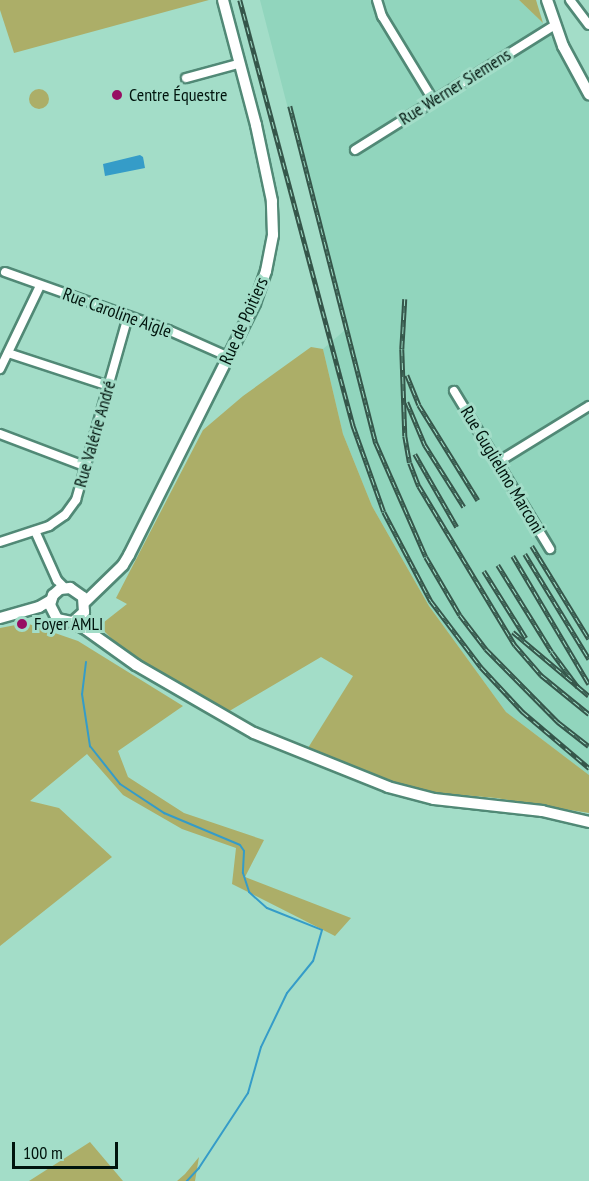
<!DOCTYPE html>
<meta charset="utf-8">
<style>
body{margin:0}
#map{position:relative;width:589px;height:1181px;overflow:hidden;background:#a3ddc8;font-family:"PT Sans Narrow",sans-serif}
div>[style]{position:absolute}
.built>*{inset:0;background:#91d5bd}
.green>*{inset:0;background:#acae68}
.round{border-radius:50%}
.water>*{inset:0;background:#359cc8}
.stream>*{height:2px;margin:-1px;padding:0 1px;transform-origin:1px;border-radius:1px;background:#359cc8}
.roads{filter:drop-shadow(2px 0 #518976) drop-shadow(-2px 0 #518976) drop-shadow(0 2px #518976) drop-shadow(0 -2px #518976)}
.street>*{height:8px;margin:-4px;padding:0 4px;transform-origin:4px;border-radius:4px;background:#fff}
.secondary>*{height:10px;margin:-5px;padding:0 5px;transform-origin:5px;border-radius:5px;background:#fff}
.rail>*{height:4.5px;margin-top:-2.25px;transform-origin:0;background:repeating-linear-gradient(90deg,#a3ddc8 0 7px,#35564a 0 14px);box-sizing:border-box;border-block:2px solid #35564a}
.dots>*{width:16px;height:16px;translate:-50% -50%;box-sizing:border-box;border:3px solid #a3ddc8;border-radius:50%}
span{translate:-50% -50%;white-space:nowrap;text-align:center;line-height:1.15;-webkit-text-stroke:6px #a3ddc8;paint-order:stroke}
.street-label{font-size:18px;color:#00140d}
.poi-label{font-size:18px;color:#00140d}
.left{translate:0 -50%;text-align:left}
.scale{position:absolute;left:12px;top:1142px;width:106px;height:27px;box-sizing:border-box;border:3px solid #00140d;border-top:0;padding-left:8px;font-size:18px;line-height:21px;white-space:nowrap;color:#00140d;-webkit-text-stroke:4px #a3ddc8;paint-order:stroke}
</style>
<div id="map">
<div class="built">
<i style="clip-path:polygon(260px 0,519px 0,543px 23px,589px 103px,589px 775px,506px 712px,429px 606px,372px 506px,343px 434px,323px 349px,345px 330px)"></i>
</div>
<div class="green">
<i style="clip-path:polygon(0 0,209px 0,14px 53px,0 10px)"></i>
<i style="clip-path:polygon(519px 0,536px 0,543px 23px)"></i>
<i class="round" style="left:29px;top:89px;width:20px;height:20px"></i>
<i style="clip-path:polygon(311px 347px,323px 349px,343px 434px,372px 506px,429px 606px,506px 712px,589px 775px,589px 813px,496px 798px,439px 793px,391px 782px,308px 748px,353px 676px,321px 657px,226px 713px,121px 648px,99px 626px,127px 604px,116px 598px,203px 430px,243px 396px)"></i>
<i style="clip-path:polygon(26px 623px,78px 641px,183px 706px,118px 751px,128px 777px,184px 813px,264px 840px,245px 877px,351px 918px,335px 936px,232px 884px,236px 848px,182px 829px,123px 795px,87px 754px,30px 801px,59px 808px,112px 857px,0 946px,0 628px)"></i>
<i style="clip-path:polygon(90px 1142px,123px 1181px,29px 1181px)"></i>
<i style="clip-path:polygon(199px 1157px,195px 1181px,177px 1181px,185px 1174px)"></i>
</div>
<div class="water">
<i style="clip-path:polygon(140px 155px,143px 157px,145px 168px,105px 176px,103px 164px)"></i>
</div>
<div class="stream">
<i style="left:86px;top:662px;width:32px;rotate:97deg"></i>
<i style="left:82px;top:694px;width:53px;rotate:81.3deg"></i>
<i style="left:90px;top:746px;width:48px;rotate:51.7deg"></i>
<i style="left:120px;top:784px;width:53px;rotate:33.4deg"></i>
<i style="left:164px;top:813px;width:82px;rotate:22.8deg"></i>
<i style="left:240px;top:845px;width:7px;rotate:56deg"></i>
<i style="left:244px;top:851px;width:22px;rotate:93deg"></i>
<i style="left:243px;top:873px;width:20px;rotate:72deg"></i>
<i style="left:249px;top:892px;width:24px;rotate:42deg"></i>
<i style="left:267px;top:908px;width:59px;rotate:21.8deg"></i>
<i style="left:322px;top:930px;width:32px;rotate:106deg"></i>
<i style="left:313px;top:961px;width:41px;rotate:129.1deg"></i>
<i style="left:287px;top:993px;width:60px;rotate:115.7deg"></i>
<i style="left:261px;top:1047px;width:48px;rotate:105.8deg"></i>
<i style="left:248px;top:1093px;width:90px;rotate:123.2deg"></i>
<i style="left:199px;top:1168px;width:18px;rotate:133deg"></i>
</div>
<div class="roads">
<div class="street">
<i style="left:377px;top:0;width:17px;rotate:73deg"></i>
<i style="left:382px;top:16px;width:98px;rotate:58.7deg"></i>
<i style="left:570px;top:0;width:31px;rotate:53deg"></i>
<i style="left:186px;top:78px;width:54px;rotate:-15.1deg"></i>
<i style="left:355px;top:150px;width:236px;rotate:-32deg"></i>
<i style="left:5px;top:272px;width:173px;rotate:19.6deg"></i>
<i style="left:168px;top:330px;width:67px;rotate:23.9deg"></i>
<i style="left:8px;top:353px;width:106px;rotate:18.1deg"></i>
<i style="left:0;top:369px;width:92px;rotate:-64.3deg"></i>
<i style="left:454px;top:391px;width:185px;rotate:58.7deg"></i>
<i style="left:0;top:434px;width:93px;rotate:20.8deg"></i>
<i style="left:498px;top:462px;width:107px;rotate:-31.6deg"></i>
<i style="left:35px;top:531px;width:54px;rotate:65.8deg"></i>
<i style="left:57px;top:580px;width:11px;rotate:45deg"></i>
<i style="left:0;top:542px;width:52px;rotate:-18.1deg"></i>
<i style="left:49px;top:526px;width:19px;rotate:-35deg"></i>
<i style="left:65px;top:515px;width:19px;rotate:-54deg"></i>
<i style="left:76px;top:500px;width:191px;rotate:-74.2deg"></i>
</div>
<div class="secondary">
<i style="left:547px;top:0;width:49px;rotate:70.8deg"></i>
<i style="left:563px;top:46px;width:55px;rotate:61.6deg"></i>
<i style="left:85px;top:602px;width:53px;rotate:-44.2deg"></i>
<i style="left:123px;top:565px;width:12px;rotate:-59deg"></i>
<i style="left:129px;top:555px;width:282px;rotate:-63.4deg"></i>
<i style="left:255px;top:303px;width:34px;rotate:-71deg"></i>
<i style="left:266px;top:271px;width:37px;rotate:-79deg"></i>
<i style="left:273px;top:235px;width:34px;rotate:-92deg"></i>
<i style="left:272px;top:201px;width:78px;rotate:-101.9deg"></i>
<i style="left:256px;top:125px;width:129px;rotate:-104.8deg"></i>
<i style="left:0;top:618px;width:41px;rotate:-15.8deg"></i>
<i style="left:39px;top:607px;width:14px;rotate:-30deg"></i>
<i style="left:73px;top:622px;width:15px;rotate:-42deg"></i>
<i style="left:84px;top:612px;width:15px;rotate:-94deg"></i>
<i style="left:83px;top:597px;width:16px;rotate:-145deg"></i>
<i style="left:70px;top:588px;width:10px;rotate:174deg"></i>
<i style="left:60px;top:589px;width:9px;rotate:139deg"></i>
<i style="left:53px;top:595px;width:10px;rotate:107deg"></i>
<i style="left:50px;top:605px;width:16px;rotate:63deg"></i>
<i style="left:57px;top:619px;width:16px;rotate:11deg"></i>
<i style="left:73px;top:622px;width:13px;rotate:29deg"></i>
<i style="left:84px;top:628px;width:64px;rotate:35.4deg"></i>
<i style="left:136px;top:665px;width:136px;rotate:30deg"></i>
<i style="left:254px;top:733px;width:144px;rotate:21.9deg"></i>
<i style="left:388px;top:787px;width:48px;rotate:14.6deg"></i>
<i style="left:434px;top:799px;width:109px;rotate:6.3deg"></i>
<i style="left:542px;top:811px;width:48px;rotate:13.2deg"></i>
</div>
</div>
<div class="rail">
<i style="left:240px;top:0;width:440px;rotate:75.1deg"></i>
<i style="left:353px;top:425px;width:92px;rotate:70.4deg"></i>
<i style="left:384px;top:512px;width:101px;rotate:62.2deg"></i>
<i style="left:431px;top:601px;width:83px;rotate:52.9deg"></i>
<i style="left:481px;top:667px;width:62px;rotate:47deg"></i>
<i style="left:523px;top:712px;width:87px;rotate:40.3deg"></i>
<i style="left:290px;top:106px;width:348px;rotate:75.7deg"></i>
<i style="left:376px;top:443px;width:124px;rotate:66.3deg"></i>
<i style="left:426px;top:557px;width:67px;rotate:59.6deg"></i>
<i style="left:460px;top:615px;width:43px;rotate:52.6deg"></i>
<i style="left:486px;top:649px;width:103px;rotate:45.4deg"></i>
<i style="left:558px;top:722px;width:39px;rotate:38deg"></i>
<i style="left:405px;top:299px;width:50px;rotate:93.4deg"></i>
<i style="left:402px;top:349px;width:87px;rotate:88deg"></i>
<i style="left:405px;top:436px;width:27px;rotate:80deg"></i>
<i style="left:410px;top:463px;width:25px;rotate:69deg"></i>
<i style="left:419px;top:486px;width:186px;rotate:58.9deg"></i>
<i style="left:515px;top:645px;width:40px;rotate:49deg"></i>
<i style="left:541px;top:675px;width:62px;rotate:39.1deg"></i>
<i style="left:407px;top:375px;width:32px;rotate:68deg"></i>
<i style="left:419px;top:405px;width:112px;rotate:58.2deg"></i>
<i style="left:407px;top:402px;width:47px;rotate:67.3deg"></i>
<i style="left:425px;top:445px;width:73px;rotate:57.8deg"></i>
<i style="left:415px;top:454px;width:84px;rotate:60.1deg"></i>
<i style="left:532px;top:546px;width:109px;rotate:58.5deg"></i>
<i style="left:525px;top:554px;width:123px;rotate:58.6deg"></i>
<i style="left:513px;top:556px;width:149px;rotate:59.3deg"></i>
<i style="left:498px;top:565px;width:102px;rotate:58.2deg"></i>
<i style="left:552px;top:652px;width:44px;rotate:53.4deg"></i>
<i style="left:484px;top:571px;width:79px;rotate:57.9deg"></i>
<i style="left:513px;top:632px;width:99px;rotate:40.1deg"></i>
</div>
<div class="dots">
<i style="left:117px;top:95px;background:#970e63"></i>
<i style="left:22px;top:624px;background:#970e63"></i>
</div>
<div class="street-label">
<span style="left:455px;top:87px;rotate:-32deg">Rue Werner Siemens</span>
<span style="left:117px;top:313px;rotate:20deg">Rue Caroline Aigle</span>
<span style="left:244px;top:321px;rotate:-66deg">Rue de Poitiers</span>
<span style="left:95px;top:434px;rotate:-74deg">Rue Valérie André</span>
<span style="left:502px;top:470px;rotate:59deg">Rue Guglielmo Marconi</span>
</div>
<div class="poi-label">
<span class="left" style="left:129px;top:95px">Centre Équestre</span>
<span class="left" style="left:34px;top:624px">Foyer AMLI</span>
</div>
<div class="scale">100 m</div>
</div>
